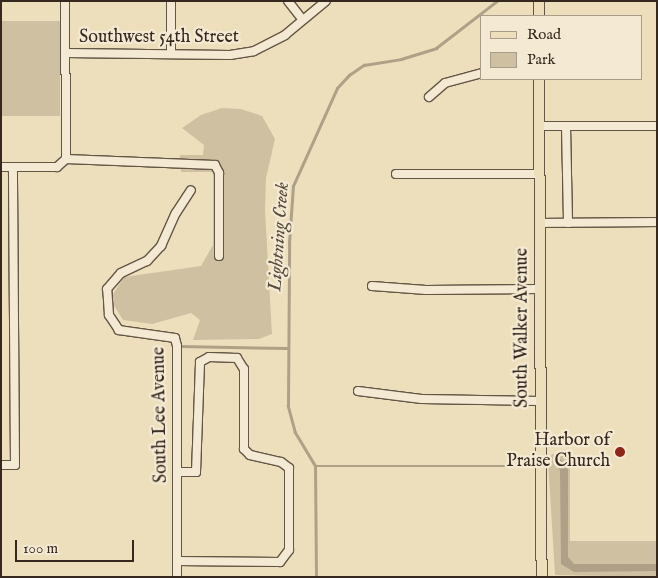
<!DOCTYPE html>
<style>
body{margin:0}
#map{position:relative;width:658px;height:578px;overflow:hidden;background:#eedfbc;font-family:"IM FELL English",serif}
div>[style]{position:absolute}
.green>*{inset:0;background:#cfc0a1}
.water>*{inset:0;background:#afa187}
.stream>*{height:2.5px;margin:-1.25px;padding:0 1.25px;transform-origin:1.25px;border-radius:1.25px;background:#afa187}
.roads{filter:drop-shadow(1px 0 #645646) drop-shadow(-1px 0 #645646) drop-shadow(0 1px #645646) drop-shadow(0 -1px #645646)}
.minor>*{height:8px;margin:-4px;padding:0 4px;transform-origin:4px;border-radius:4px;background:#f4ead3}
.major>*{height:10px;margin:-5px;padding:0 5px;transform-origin:5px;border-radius:5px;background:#eedfbc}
.dots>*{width:14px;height:14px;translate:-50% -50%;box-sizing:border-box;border:2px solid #f4ead3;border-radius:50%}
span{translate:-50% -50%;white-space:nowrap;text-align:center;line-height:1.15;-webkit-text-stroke:4.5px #f4ead3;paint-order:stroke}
.street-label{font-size:18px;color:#36281f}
.poi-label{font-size:18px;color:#36281f}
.right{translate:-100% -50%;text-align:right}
.water-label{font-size:19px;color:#5a4c3e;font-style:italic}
.frame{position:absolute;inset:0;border:2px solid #36281f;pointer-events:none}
.legend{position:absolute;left:480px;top:15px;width:162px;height:65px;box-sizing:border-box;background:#f4ead3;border:1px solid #a89c8b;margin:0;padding:6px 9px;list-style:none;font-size:15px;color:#36281f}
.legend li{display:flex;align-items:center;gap:10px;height:25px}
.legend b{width:25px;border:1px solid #a89c8b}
.scale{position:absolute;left:15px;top:540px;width:119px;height:22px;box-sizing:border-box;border:2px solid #36281f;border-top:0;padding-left:6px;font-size:15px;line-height:18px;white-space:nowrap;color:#36281f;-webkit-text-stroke:4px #f4ead3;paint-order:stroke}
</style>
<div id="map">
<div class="green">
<i style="clip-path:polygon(1px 21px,60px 21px,60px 116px,1px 116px)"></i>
<i style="clip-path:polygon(222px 108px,241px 109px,262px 116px,275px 139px,266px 178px,265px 210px,272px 334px,259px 339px,193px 340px,200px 320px,191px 313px,152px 324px,123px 320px,110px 299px,124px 277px,201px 266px,213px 245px,213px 172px,181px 172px,180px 155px,203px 155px,204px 145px,182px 128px,201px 115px)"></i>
<i style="clip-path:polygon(552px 454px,567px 454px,570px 458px,570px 541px,657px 541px,657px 577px,555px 575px,548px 460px)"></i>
</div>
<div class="water">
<i style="clip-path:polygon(554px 458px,559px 458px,568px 467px,568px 557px,574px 564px,657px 564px,657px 571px,574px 572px,561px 564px,560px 471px)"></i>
</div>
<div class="stream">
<i style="left:179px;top:346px;width:108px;rotate:1.1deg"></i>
<i style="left:315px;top:466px;width:212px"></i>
<i style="left:316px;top:577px;width:111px;rotate:-90.5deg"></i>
<i style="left:315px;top:466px;width:39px;rotate:-121deg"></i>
<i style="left:295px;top:433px;width:28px;rotate:-105deg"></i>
<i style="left:288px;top:406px;width:163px;rotate:-89.6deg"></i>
<i style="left:289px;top:243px;width:57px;rotate:-86deg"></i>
<i style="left:293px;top:186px;width:107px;rotate:-65.8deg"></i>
<i style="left:337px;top:88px;width:18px;rotate:-47deg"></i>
<i style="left:349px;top:75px;width:18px;rotate:-34deg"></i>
<i style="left:364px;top:65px;width:37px;rotate:-9deg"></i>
<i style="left:401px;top:59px;width:37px;rotate:-17deg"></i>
<i style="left:436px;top:48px;width:77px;rotate:-37.6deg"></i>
</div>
<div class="roads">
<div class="minor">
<i style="left:65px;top:1px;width:158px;rotate:89.6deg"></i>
<i style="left:171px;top:1px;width:53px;rotate:90deg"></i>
<i style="left:288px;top:1px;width:23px;rotate:52deg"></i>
<i style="left:66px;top:53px;width:164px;rotate:0.7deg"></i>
<i style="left:230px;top:55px;width:24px;rotate:-9deg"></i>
<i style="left:254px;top:51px;width:35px;rotate:-27deg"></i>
<i style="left:285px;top:35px;width:53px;rotate:-39.7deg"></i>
<i style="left:429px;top:97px;width:21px;rotate:-41deg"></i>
<i style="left:445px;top:83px;width:38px;rotate:-15deg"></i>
<i style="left:539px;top:126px;width:118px"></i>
<i style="left:566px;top:126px;width:97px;rotate:88.8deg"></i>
<i style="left:66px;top:159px;width:149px;rotate:2.3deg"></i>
<i style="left:215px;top:165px;width:9px;rotate:63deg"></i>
<i style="left:219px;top:173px;width:83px;rotate:90deg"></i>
<i style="left:1px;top:167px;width:56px"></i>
<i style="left:57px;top:167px;width:12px;rotate:-42deg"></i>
<i style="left:396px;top:174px;width:143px"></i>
<i style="left:539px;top:223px;width:118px;rotate:-0.5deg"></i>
<i style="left:372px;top:286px;width:54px;rotate:4.2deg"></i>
<i style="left:426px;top:290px;width:113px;rotate:-0.5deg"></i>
<i style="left:358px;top:391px;width:64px;rotate:7.1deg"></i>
<i style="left:422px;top:399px;width:117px;rotate:1deg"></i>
<i style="left:1px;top:465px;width:14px"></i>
<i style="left:15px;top:465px;width:298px;rotate:-90.4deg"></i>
<i style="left:177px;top:472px;width:19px"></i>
<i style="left:196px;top:472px;width:110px;rotate:-87.9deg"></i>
<i style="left:200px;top:362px;width:10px;rotate:-29deg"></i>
<i style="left:209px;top:357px;width:28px;rotate:2deg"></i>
<i style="left:237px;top:358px;width:13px;rotate:58deg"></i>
<i style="left:244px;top:369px;width:80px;rotate:90deg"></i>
<i style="left:244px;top:449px;width:8px;rotate:45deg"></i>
<i style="left:250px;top:455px;width:32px;rotate:13deg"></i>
<i style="left:281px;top:462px;width:10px;rotate:37deg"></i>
<i style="left:289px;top:468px;width:82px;rotate:90deg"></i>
<i style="left:289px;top:550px;width:15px;rotate:127deg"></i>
<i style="left:280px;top:562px;width:103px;rotate:-179.4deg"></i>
<i style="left:177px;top:577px;width:231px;rotate:-90deg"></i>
<i style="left:177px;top:346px;width:8px;rotate:-104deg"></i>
<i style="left:175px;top:338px;width:57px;rotate:-171.9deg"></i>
<i style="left:119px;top:330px;width:18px;rotate:-124deg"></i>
<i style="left:109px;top:315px;width:26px;rotate:-94deg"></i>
<i style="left:107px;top:289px;width:21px;rotate:-49deg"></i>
<i style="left:121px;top:273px;width:29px;rotate:-25deg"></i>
<i style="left:147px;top:261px;width:21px;rotate:-47deg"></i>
<i style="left:161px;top:246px;width:36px;rotate:-66deg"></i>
<i style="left:176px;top:213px;width:27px;rotate:-57deg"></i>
</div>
<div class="major">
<i style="left:539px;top:1px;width:15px;rotate:90deg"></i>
<i style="left:539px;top:79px;width:498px;rotate:89.7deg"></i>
</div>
</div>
<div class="dots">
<i style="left:620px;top:452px;background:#8f2418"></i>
</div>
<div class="street-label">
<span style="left:159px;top:38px">Southwest 54th Street</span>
<span style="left:523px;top:328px;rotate:-90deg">South Walker Avenue</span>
<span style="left:161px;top:415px;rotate:-91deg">South Lee Avenue</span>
</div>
<div class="poi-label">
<span class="right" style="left:610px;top:452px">Harbor of<br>Praise Church</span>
</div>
<div class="water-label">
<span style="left:280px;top:237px;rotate:-86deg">Lightning Creek</span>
</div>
<div class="frame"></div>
<ul class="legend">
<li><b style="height:6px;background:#eedfbc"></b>Road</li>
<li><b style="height:14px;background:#cfc0a1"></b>Park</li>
</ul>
<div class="scale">100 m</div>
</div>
